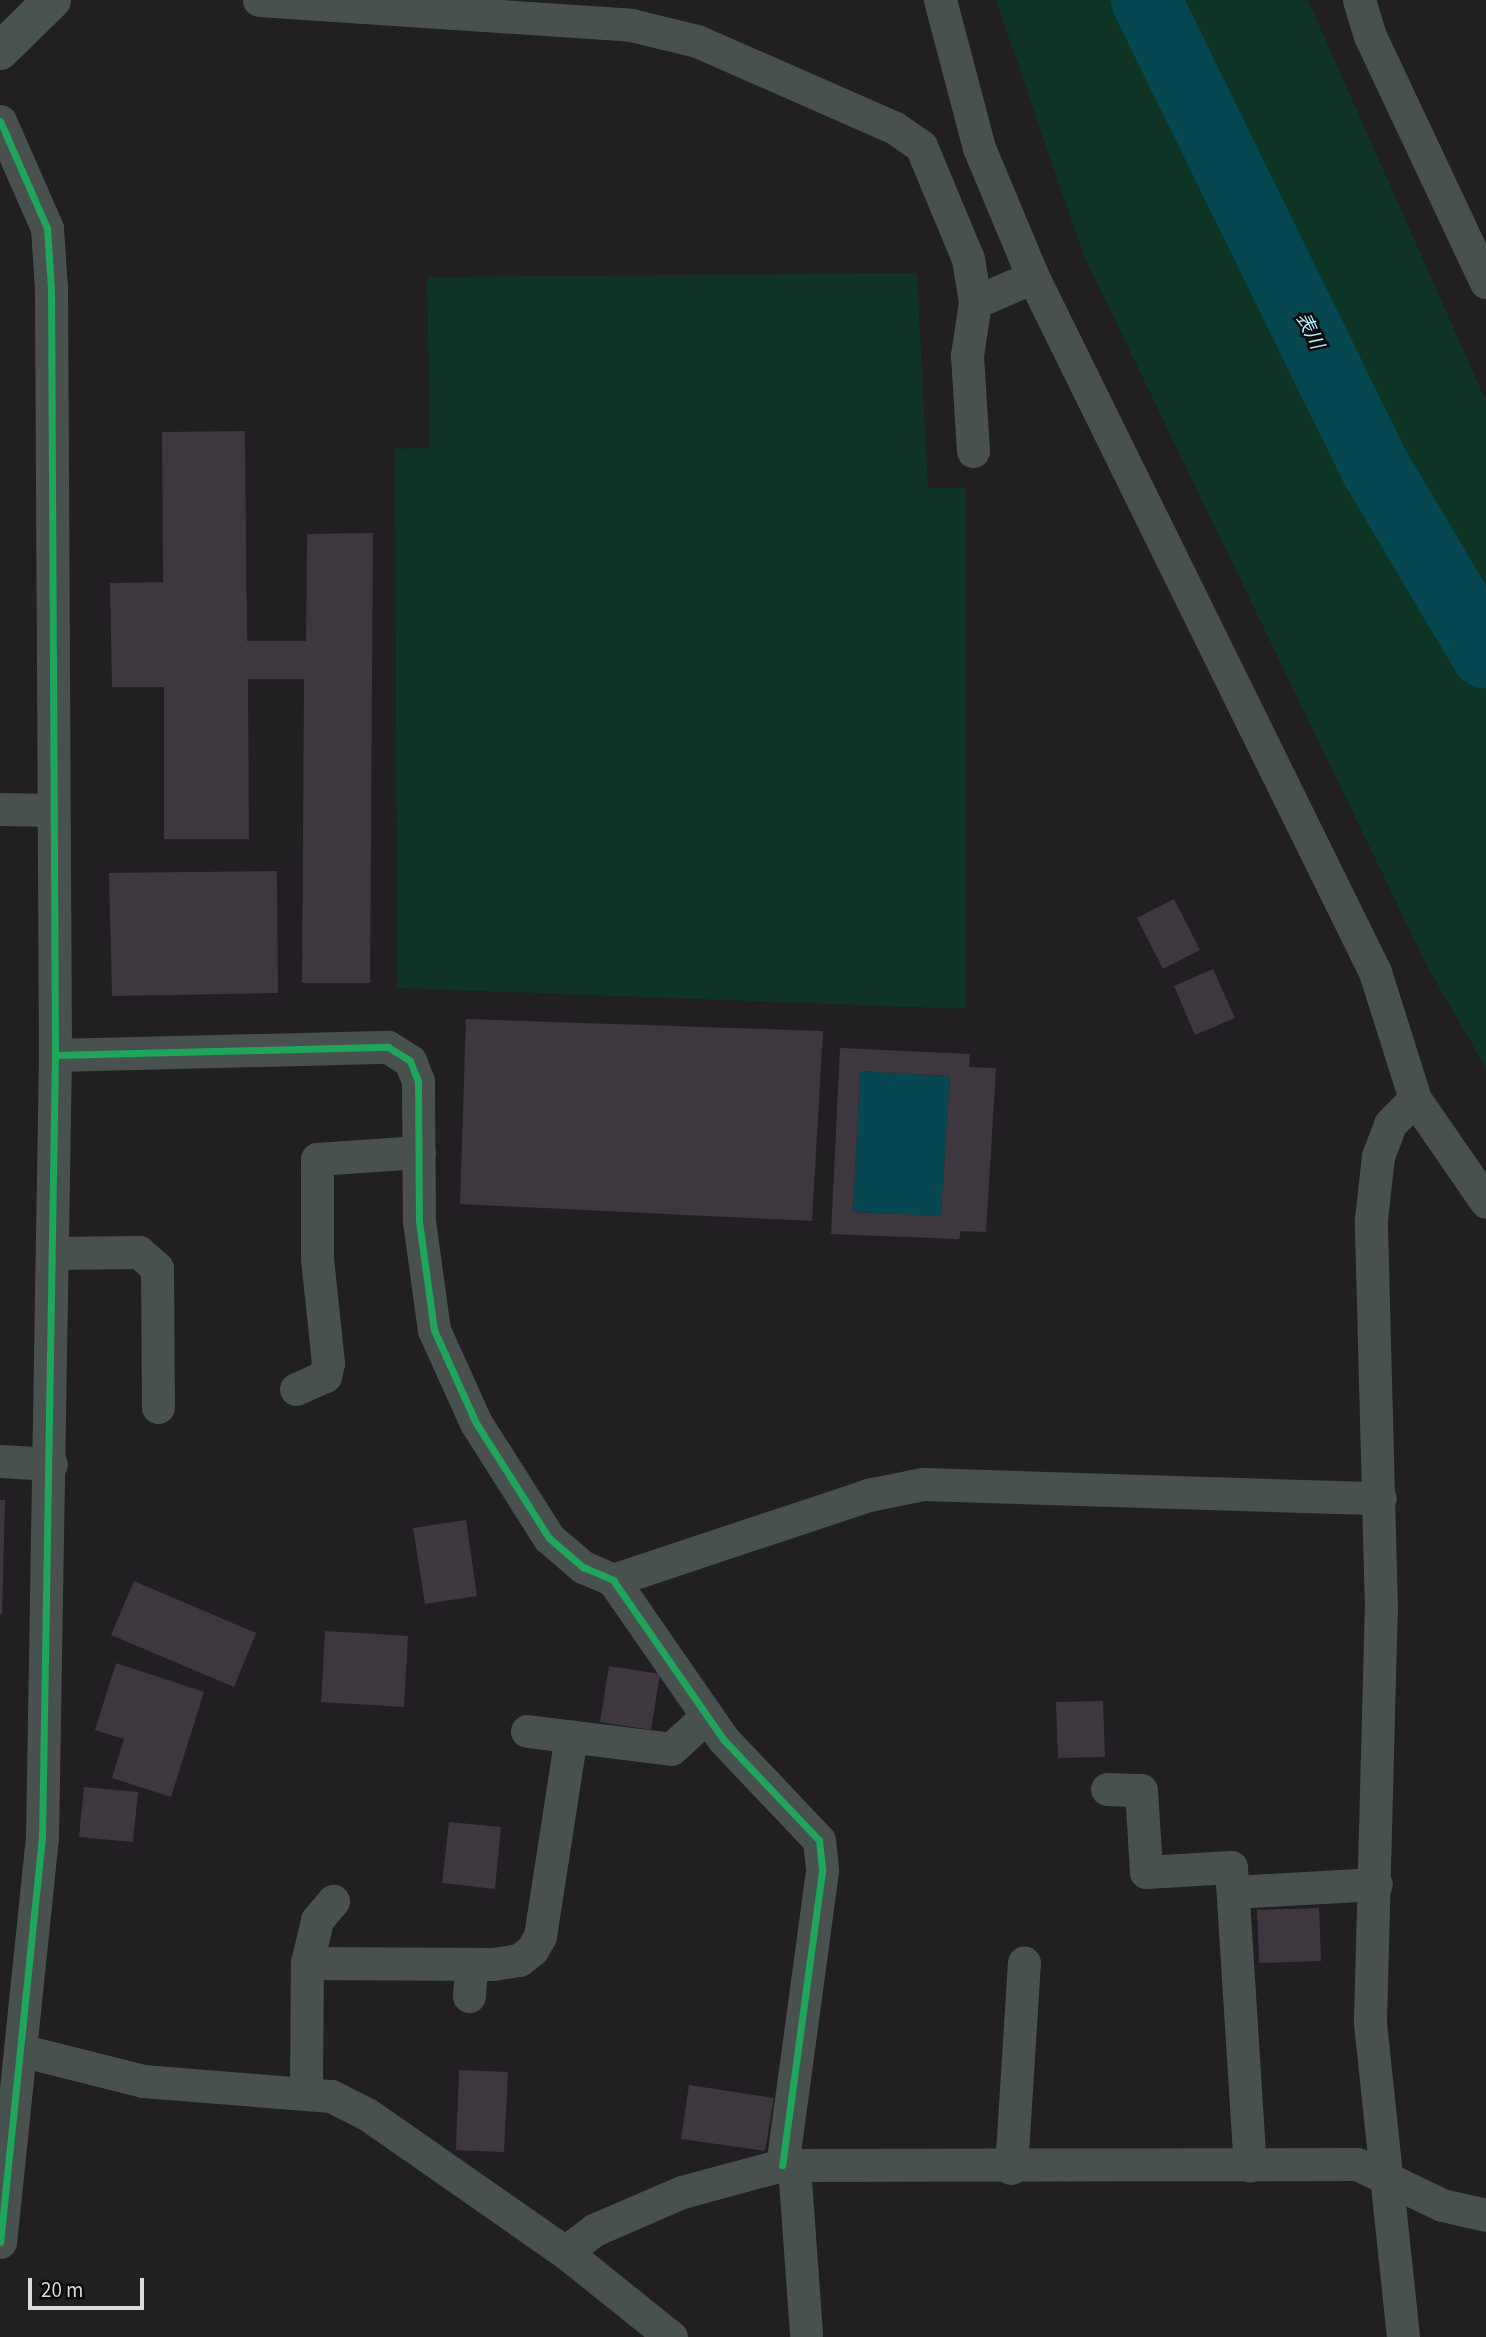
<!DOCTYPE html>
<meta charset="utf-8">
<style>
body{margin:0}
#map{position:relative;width:1486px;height:2337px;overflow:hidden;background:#211f22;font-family:"Source Sans 3","Noto Sans JP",sans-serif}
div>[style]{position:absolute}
.green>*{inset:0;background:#0d3424}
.water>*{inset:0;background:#064751}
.river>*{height:70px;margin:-35px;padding:0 35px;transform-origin:35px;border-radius:35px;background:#064751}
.building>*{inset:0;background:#3e3740}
.street>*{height:33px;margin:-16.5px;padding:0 16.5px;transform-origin:16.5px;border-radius:16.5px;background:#49514f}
.secondary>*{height:38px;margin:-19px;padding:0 19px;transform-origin:19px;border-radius:19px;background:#495452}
.cycleway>*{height:7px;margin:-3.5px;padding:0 3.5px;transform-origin:3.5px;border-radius:3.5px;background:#20a55d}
span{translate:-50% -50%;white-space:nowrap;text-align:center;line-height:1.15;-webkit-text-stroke:5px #0a080b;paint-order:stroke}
.water-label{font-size:19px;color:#b0f0fd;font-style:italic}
.scale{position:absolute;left:28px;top:2278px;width:116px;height:32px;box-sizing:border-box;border:4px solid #dddadd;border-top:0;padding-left:9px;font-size:21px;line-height:24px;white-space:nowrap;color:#dddadd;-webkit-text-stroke:5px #0a080b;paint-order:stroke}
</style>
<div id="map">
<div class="green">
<i style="clip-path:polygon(996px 0,1308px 0,1486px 401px,1486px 1068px,1428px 968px,1083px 254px)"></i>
<i style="clip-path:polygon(917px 273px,928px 488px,966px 488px,966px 1009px,397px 988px,395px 449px,430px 447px,427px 277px)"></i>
</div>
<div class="water">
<i style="clip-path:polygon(860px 1071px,950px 1076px,941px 1216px,853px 1212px)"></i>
</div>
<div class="river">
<i style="left:1146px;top:0;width:520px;rotate:63.88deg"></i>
<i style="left:1375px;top:467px;width:217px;rotate:59.3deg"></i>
</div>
<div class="building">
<i style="clip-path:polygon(245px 431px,247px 641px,306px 641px,307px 534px,373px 533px,370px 983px,302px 983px,304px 679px,248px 679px,249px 839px,164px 839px,164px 687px,112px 687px,110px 583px,163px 582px,162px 432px)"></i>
<i style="clip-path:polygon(277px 871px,278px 993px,112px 996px,109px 873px)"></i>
<i style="clip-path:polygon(1174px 899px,1200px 950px,1163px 969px,1137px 918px)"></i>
<i style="clip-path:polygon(1213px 969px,1235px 1018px,1195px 1035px,1174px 986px)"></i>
<i style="clip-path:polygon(466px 1019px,823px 1031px,812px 1221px,460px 1204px)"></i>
<i style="clip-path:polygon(evenodd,840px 1048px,970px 1054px,969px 1067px,996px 1068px,986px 1232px,961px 1231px,959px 1239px,831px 1234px,840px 1048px,860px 1071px,950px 1076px,941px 1216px,853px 1212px,860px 1071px)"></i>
<i style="clip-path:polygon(0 1500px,5px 1500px,2px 1614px,0 1614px)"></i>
<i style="clip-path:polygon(466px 1520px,477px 1596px,425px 1604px,413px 1528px)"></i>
<i style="clip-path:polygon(134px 1581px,256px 1633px,234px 1687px,111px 1635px)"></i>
<i style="clip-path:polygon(325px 1631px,408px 1636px,404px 1707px,321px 1702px)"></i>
<i style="clip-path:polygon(116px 1663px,204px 1692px,171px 1797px,112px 1778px,124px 1739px,95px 1730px)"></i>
<i style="clip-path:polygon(609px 1666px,660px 1674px,651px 1730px,600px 1722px)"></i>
<i style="clip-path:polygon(1103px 1701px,1105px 1757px,1058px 1758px,1056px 1702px)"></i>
<i style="clip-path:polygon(84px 1787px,138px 1792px,133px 1842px,79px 1837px)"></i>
<i style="clip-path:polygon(449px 1822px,501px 1827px,495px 1889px,442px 1883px)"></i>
<i style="clip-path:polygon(1319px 1908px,1321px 1961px,1259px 1963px,1257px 1910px)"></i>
<i style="clip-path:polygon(459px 2070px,508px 2072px,504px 2152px,456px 2150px)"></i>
<i style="clip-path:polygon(689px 2085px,774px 2098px,765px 2151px,681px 2139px)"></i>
</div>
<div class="street">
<i style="left:259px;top:0;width:373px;rotate:3.8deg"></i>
<i style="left:631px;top:25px;width:68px;rotate:13.6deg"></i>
<i style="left:697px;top:41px;width:216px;rotate:23.7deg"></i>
<i style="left:895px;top:128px;width:32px;rotate:35deg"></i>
<i style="left:921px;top:146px;width:122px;rotate:67.4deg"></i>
<i style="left:968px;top:259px;width:44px;rotate:80.8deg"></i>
<i style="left:975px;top:302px;width:63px;rotate:-23.3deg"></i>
<i style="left:940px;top:0;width:153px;rotate:75.2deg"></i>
<i style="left:979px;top:148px;width:140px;rotate:67.3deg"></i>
<i style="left:1033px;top:277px;width:775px;rotate:63.8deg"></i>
<i style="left:1375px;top:972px;width:133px;rotate:72.5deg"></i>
<i style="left:1415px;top:1099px;width:125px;rotate:55.4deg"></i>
<i style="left:1359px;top:0;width:38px;rotate:73deg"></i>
<i style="left:1370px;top:36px;width:272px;rotate:64.8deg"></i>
<i style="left:0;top:121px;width:117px;rotate:66.3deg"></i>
<i style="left:47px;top:228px;width:60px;rotate:86.2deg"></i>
<i style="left:51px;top:288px;width:767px;rotate:89.7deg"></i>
<i style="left:55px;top:1055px;width:782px;rotate:90.95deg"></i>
<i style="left:42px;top:1837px;width:407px;rotate:95.9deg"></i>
<i style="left:973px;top:451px;width:96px;rotate:-93.6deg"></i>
<i style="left:967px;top:355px;width:54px;rotate:-81.4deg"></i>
<i style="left:0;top:809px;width:52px;rotate:1.1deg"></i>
<i style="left:55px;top:1055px;width:333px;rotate:-1.4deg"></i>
<i style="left:388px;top:1047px;width:26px;rotate:32deg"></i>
<i style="left:410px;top:1061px;width:22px;rotate:68deg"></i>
<i style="left:418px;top:1081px;width:140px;rotate:89.6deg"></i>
<i style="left:419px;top:1221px;width:110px;rotate:82.2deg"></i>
<i style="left:434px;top:1330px;width:102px;rotate:65.7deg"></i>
<i style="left:476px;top:1423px;width:136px;rotate:57.6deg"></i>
<i style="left:549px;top:1538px;width:45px;rotate:40.5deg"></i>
<i style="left:583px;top:1567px;width:33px;rotate:23deg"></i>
<i style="left:613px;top:1580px;width:193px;rotate:55.3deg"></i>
<i style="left:723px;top:1739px;width:139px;rotate:46.5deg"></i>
<i style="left:819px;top:1840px;width:31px;rotate:84deg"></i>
<i style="left:822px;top:1871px;width:297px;rotate:97.7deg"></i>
<i style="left:53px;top:1253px;width:86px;rotate:-0.7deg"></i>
<i style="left:139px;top:1252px;width:24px;rotate:42deg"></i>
<i style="left:157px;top:1268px;width:139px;rotate:89.6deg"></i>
<i style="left:296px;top:1389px;width:32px;rotate:-24deg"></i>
<i style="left:325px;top:1376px;width:13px;rotate:-77deg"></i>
<i style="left:328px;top:1363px;width:106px;rotate:-96deg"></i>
<i style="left:317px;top:1258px;width:99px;rotate:-90deg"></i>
<i style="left:317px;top:1159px;width:102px;rotate:-3.9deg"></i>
<i style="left:0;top:1461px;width:51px;rotate:3.4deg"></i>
<i style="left:613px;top:1580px;width:269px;rotate:-18.4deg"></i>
<i style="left:868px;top:1495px;width:56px;rotate:-11.3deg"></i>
<i style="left:923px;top:1484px;width:457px;rotate:1.8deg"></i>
<i style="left:527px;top:1731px;width:145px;rotate:7.1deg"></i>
<i style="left:671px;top:1749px;width:49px;rotate:-42.5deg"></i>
<i style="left:1107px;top:1789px;width:34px;rotate:2deg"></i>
<i style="left:1141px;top:1790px;width:82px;rotate:86.5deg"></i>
<i style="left:1146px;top:1872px;width:85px;rotate:-3.4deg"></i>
<i style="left:1231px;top:1867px;width:299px;rotate:86.4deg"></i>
<i style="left:1233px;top:1892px;width:143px;rotate:-3.2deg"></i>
<i style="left:307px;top:1963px;width:44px;rotate:-76.9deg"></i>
<i style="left:317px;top:1920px;width:25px;rotate:-50deg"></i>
<i style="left:469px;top:1996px;width:32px;rotate:-86deg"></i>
<i style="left:20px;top:2050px;width:127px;rotate:14.1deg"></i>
<i style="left:143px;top:2081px;width:189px;rotate:4.6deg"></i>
<i style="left:331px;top:2096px;width:40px;rotate:26.6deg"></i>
<i style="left:367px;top:2114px;width:241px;rotate:34.9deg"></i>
<i style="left:565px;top:2252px;width:136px;rotate:38.7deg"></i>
<i style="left:306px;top:2093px;width:130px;rotate:-89.6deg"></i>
<i style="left:307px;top:1963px;width:186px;rotate:0.3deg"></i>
<i style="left:493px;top:1964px;width:26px;rotate:-9deg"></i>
<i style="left:519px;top:1960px;width:16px;rotate:-38deg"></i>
<i style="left:532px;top:1950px;width:16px;rotate:-60deg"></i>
<i style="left:540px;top:1936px;width:202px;rotate:-81.2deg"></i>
<i style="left:794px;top:2166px;width:168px;rotate:85.9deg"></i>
<i style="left:1011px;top:2168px;width:206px;rotate:-86.4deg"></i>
<i style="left:565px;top:2252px;width:36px;rotate:-37deg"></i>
<i style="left:594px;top:2230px;width:96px;rotate:-23.4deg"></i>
<i style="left:682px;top:2192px;width:104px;rotate:-15.1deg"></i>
<i style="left:782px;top:2165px;width:575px;rotate:-0.1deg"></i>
<i style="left:1357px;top:2164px;width:94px;rotate:25.8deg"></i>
<i style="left:1442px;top:2205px;width:45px;rotate:12.8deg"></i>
<i style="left:1403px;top:2337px;width:318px;rotate:-96deg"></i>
<i style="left:1370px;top:2021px;width:411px;rotate:-88.5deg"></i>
<i style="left:1381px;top:1610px;width:391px;rotate:-91.5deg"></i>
<i style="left:1371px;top:1219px;width:63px;rotate:-83.7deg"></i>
<i style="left:1378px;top:1156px;width:34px;rotate:-69deg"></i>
<i style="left:1390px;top:1124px;width:35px;rotate:-45deg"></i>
</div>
<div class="secondary">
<i style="left:0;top:51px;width:73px;rotate:-44.4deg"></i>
</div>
<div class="cycleway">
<i style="left:0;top:121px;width:117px;rotate:66.3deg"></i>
<i style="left:47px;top:228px;width:60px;rotate:86.2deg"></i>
<i style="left:51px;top:288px;width:767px;rotate:89.7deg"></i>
<i style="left:55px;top:1055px;width:782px;rotate:90.95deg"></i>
<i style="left:42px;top:1837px;width:407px;rotate:95.9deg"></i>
<i style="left:55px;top:1055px;width:333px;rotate:-1.4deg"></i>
<i style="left:388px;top:1047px;width:26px;rotate:32deg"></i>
<i style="left:410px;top:1061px;width:22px;rotate:68deg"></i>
<i style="left:418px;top:1081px;width:140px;rotate:89.6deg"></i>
<i style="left:419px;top:1221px;width:110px;rotate:82.2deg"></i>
<i style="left:434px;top:1330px;width:102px;rotate:65.7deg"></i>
<i style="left:476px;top:1423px;width:136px;rotate:57.6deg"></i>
<i style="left:549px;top:1538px;width:45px;rotate:40.5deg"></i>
<i style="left:583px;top:1567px;width:33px;rotate:23deg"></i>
<i style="left:613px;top:1580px;width:193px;rotate:55.3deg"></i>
<i style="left:723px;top:1739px;width:139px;rotate:46.5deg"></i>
<i style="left:819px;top:1840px;width:31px;rotate:84deg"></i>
<i style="left:822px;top:1871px;width:297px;rotate:97.7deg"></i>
</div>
<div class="water-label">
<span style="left:1309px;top:331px;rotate:64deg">表川</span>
</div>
<div class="scale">20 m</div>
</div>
